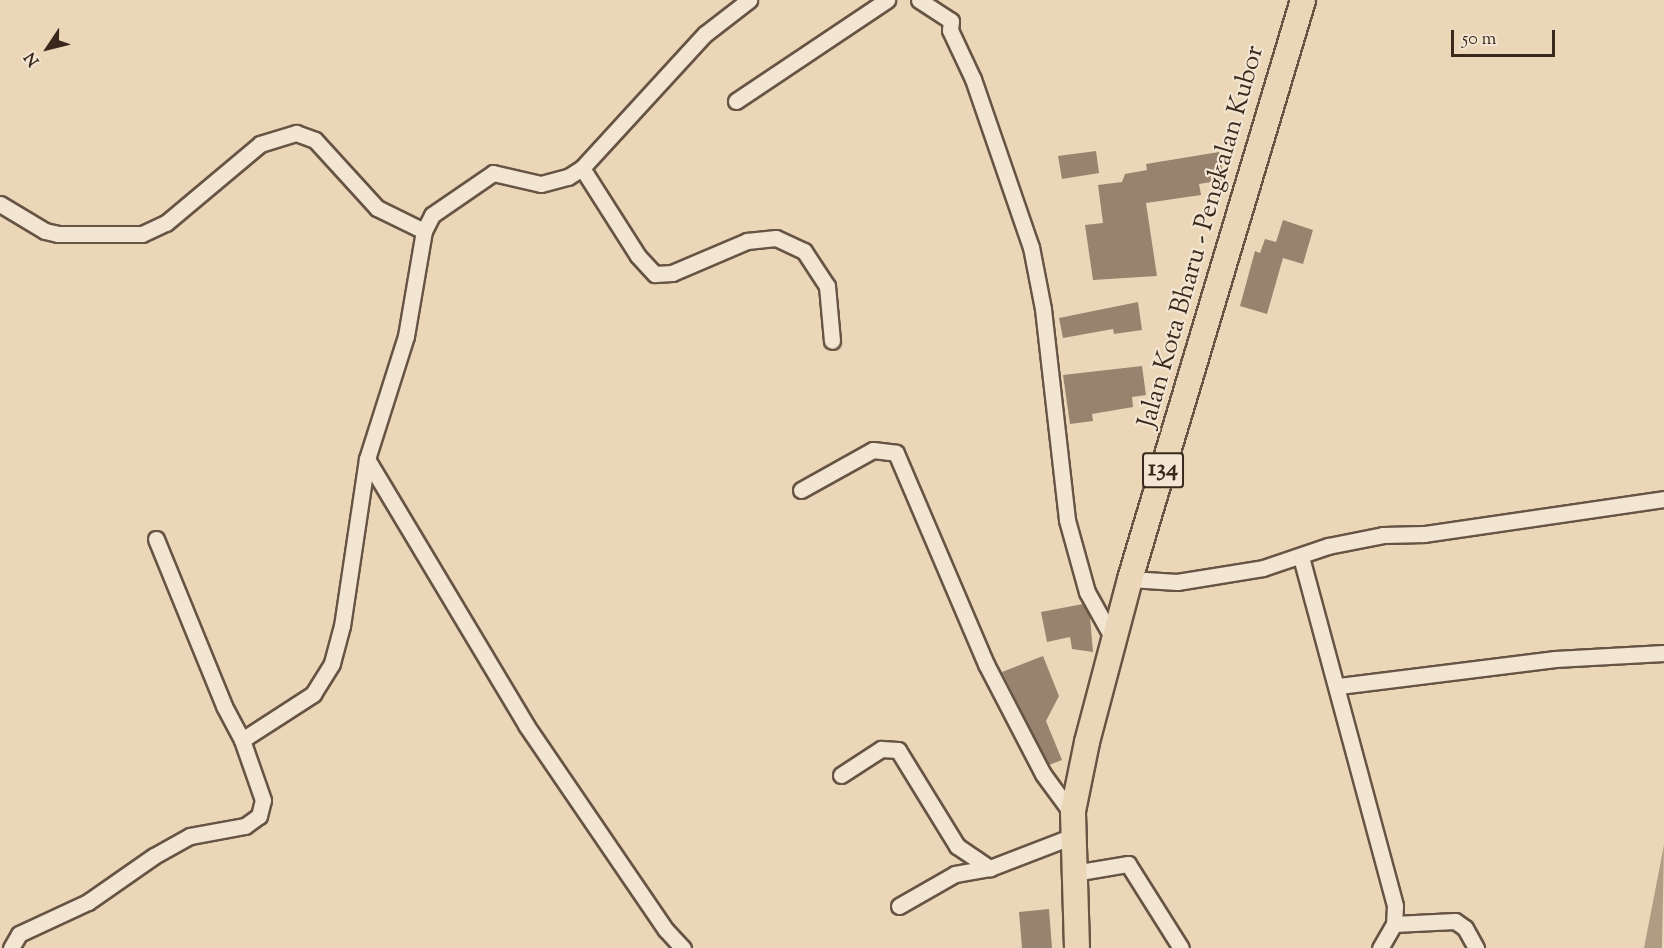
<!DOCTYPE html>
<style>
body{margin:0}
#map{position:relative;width:1664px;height:948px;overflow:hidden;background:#ebd7b8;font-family:"Sorts Mill Goudy",serif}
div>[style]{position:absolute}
.water>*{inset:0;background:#af9c83}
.building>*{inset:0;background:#97836e}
.roads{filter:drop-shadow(2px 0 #675444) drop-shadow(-2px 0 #675444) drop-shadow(0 2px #675444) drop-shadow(0 -2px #675444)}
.street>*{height:15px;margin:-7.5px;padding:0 7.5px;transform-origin:7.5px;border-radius:7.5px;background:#f2e5d1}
.primary>*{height:24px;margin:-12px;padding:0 12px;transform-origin:12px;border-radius:12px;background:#ebd7b8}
span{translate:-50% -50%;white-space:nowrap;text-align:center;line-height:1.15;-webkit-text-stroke:4.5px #f2e5d1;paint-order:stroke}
.shield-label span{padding:2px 4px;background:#f2e5d1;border:2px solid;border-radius:4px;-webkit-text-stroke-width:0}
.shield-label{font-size:24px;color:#3b281d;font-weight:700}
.street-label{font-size:26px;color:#3b281d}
.north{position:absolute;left:18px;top:18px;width:60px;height:60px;-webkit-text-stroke:4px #f2e5d1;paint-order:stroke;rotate:235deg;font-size:16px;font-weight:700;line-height:24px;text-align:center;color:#3b281d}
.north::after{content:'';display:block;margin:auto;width:21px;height:27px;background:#3b281d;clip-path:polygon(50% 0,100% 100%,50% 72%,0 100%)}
.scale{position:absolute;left:1451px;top:30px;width:104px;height:27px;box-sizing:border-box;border:3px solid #3b281d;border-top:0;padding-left:8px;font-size:18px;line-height:21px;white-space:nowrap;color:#3b281d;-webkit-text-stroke:4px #f2e5d1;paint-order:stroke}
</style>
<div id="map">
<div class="water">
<i style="clip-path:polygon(1664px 845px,1662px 948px,1644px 948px)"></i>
</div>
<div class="building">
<i style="clip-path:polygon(1096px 151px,1099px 173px,1062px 179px,1058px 156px)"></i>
<i style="clip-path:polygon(1219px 152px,1224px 180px,1199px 184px,1201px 195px,1146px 203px,1157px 276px,1093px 280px,1085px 225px,1103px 223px,1098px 185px,1122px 182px,1125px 174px,1147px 170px,1146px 164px)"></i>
<i style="clip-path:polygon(1283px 220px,1313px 230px,1303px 264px,1283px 258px,1267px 314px,1240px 306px,1255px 251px,1260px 253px,1265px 239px,1276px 242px)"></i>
<i style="clip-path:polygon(1138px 302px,1142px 330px,1114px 334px,1113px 329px,1063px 338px,1059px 318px)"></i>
<i style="clip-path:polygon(1142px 366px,1146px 395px,1132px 397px,1133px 407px,1092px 414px,1093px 421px,1070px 424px,1063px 375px)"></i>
<i style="clip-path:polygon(1083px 604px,1090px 617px,1093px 652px,1072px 649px,1070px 637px,1047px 642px,1041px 612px)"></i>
<i style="clip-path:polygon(1043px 656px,1059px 696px,1046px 721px,1062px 760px,1049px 765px,1002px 672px)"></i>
<i style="clip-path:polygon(1049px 909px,1052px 948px,1022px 948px,1019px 912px)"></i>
</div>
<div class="roads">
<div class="street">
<i style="left:919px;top:0;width:38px;rotate:33deg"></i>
<i style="left:951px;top:21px;width:9px;rotate:96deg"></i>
<i style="left:950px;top:30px;width:54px;rotate:64.9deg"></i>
<i style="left:973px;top:79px;width:178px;rotate:71deg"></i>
<i style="left:1031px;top:247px;width:63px;rotate:79deg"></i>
<i style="left:1043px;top:309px;width:212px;rotate:83.5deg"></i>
<i style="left:1067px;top:520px;width:75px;rotate:74.5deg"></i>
<i style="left:1087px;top:592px;width:57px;rotate:60.8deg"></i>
<i style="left:736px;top:101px;width:182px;rotate:-33.8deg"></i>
<i style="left:582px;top:168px;width:104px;rotate:57.5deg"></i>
<i style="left:638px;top:256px;width:25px;rotate:47deg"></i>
<i style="left:655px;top:274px;width:17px;rotate:-3deg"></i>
<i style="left:672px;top:273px;width:82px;rotate:-23.1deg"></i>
<i style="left:747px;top:241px;width:29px;rotate:-6deg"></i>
<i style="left:776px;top:238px;width:31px;rotate:25deg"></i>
<i style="left:804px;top:251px;width:42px;rotate:56.7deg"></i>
<i style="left:827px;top:286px;width:55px;rotate:84.8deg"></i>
<i style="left:0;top:204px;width:52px;rotate:31deg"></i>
<i style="left:45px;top:231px;width:13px;rotate:13deg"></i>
<i style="left:58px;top:234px;width:84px"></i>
<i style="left:142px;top:234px;width:26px;rotate:-25deg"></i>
<i style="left:166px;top:223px;width:123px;rotate:-40deg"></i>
<i style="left:260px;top:144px;width:38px;rotate:-17deg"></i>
<i style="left:296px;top:133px;width:20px;rotate:20deg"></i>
<i style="left:315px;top:140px;width:92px;rotate:47.6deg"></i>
<i style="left:377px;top:208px;width:52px;rotate:26.1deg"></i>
<i style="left:367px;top:459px;width:310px;rotate:59.1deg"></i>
<i style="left:526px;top:725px;width:248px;rotate:55.7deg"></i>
<i style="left:666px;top:930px;width:25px;rotate:47deg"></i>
<i style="left:801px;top:490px;width:82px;rotate:-29.1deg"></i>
<i style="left:873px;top:450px;width:23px;rotate:7deg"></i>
<i style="left:896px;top:453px;width:229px;rotate:66.9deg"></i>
<i style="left:986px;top:664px;width:124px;rotate:62.6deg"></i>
<i style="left:1043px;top:774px;width:51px;rotate:53.8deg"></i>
<i style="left:156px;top:539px;width:180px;rotate:67.8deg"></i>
<i style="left:224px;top:706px;width:38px;rotate:62deg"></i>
<i style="left:1301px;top:557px;width:361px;rotate:74.9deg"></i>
<i style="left:1395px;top:906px;width:18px;rotate:93deg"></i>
<i style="left:1394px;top:924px;width:28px;rotate:120deg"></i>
<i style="left:1130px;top:579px;width:47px;rotate:3.7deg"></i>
<i style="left:1177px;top:582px;width:87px;rotate:-9.2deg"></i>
<i style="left:1263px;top:568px;width:69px;rotate:-18.7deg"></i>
<i style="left:1328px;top:546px;width:56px;rotate:-11.3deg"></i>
<i style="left:1383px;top:535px;width:41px;rotate:-1.4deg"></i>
<i style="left:1424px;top:534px;width:243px;rotate:-8.3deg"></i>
<i style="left:1339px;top:686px;width:218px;rotate:-7.1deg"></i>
<i style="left:1555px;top:659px;width:109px;rotate:-3.2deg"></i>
<i style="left:841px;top:775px;width:48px;rotate:-33deg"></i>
<i style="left:881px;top:749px;width:17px;rotate:3deg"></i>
<i style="left:898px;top:750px;width:113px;rotate:58.4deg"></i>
<i style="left:957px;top:846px;width:40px;rotate:34deg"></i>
<i style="left:990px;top:868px;width:89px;rotate:-21.1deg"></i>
<i style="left:1074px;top:873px;width:55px;rotate:-9.5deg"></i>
<i style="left:1128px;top:864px;width:99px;rotate:57.8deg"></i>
<i style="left:899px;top:906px;width:64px;rotate:-29.7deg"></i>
<i style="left:955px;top:874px;width:36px;rotate:-10deg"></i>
<i style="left:1394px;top:924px;width:61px;rotate:-2.8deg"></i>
<i style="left:1455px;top:921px;width:12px;rotate:35deg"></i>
<i style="left:1465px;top:928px;width:23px;rotate:61deg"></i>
<i style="left:11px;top:948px;width:16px;rotate:-60deg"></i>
<i style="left:19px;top:934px;width:76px;rotate:-24.9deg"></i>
<i style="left:88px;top:902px;width:80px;rotate:-34.9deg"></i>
<i style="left:154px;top:856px;width:41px;rotate:-29.1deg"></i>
<i style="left:190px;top:836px;width:56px;rotate:-10.3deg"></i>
<i style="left:245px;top:826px;width:17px;rotate:-36deg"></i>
<i style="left:259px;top:816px;width:16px;rotate:-76deg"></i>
<i style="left:263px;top:800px;width:64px;rotate:-109.3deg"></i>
<i style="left:242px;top:740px;width:85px;rotate:-32.9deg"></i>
<i style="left:313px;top:694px;width:36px;rotate:-58deg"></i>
<i style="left:332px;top:663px;width:38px;rotate:-75deg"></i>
<i style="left:342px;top:626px;width:169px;rotate:-81.5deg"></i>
<i style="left:367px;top:459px;width:129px;rotate:-72.4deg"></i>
<i style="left:406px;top:336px;width:107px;rotate:-80.3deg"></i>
<i style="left:424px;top:231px;width:18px;rotate:-63deg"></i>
<i style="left:432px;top:215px;width:74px;rotate:-34.5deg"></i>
<i style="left:493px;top:173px;width:49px;rotate:12.9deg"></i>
<i style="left:541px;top:184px;width:28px;rotate:-15deg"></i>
<i style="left:568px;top:177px;width:17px;rotate:-33deg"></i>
<i style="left:582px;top:168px;width:182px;rotate:-47.5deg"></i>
<i style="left:705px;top:34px;width:56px;rotate:-37.7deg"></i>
</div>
<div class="primary">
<i style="left:1077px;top:948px;width:137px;rotate:-91.7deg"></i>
<i style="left:1073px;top:811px;width:70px;rotate:-78.5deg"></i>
<i style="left:1087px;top:742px;width:169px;rotate:-75.2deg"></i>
<i style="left:1130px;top:579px;width:604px;rotate:-73.36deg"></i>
</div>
</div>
<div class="shield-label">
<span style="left:1163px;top:470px">134</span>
</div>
<div class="street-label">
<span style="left:1202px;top:237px;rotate:-74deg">Jalan Kota Bharu - Pengkalan Kubor</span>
</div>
<div class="north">N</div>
<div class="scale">50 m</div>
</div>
